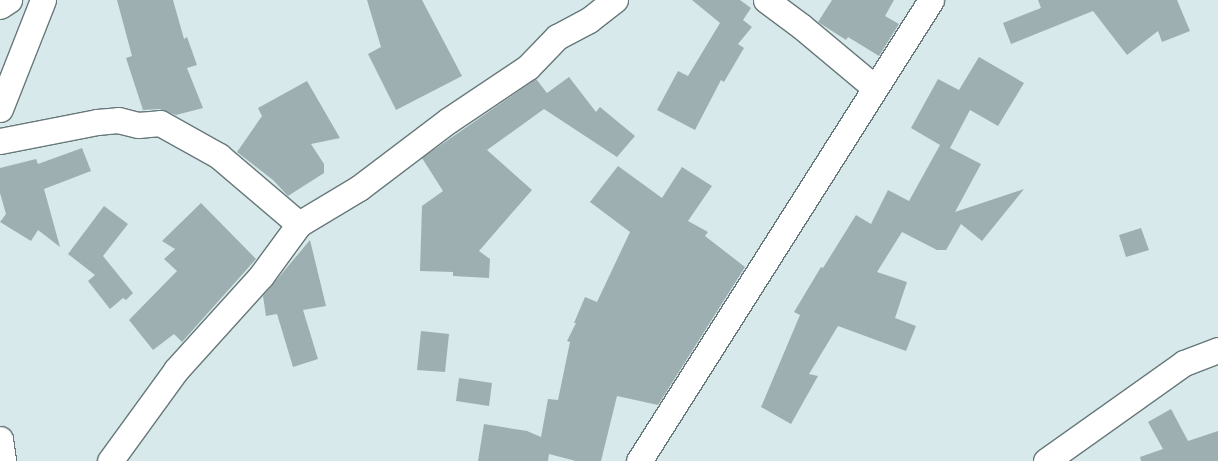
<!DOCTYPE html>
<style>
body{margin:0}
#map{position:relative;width:1218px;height:461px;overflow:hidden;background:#d7e9eb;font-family:"IBM Plex Serif",serif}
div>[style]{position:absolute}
.building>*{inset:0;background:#9eafb1}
.roads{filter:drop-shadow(1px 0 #67787a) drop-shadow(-1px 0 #67787a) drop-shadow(0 1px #67787a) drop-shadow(0 -1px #67787a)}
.street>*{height:25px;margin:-12.5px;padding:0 12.5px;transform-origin:12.5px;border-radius:12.5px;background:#fff}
span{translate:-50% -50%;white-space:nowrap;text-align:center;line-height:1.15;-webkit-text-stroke:4px #fff;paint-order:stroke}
</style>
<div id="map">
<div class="building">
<i style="clip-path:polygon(117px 0,173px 0,184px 39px,187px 37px,197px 65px,187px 68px,203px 108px,176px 115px,159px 109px,143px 110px,126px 58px,132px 56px)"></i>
<i style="clip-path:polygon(367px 0,422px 0,462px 76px,396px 110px,368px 54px,381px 47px)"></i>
<i style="clip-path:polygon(692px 0,740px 0,751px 8px,743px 20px,752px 27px,738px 44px,744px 48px,724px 82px,721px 80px,695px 130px,657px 110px,678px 71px,688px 76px,720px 23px)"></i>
<i style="clip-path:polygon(832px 0,894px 0,885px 16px,899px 24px,879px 56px,848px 37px,846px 40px,818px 22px)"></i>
<i style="clip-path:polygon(1038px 0,1177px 0,1190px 31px,1162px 42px,1158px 31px,1127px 55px,1093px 11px,1011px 44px,1003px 23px,1041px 8px)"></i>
<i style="clip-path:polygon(979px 57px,1024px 83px,998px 126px,970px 110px,950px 148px,981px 164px,955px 212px,1024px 189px,982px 241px,961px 224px,946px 250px,937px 250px,902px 232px,877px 272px,907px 282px,895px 318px,916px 326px,906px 351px,838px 326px,809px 374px,818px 376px,791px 424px,761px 407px,800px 315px,794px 312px,821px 267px,823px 268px,856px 215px,871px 224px,888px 190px,909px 201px,940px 145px,911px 128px,938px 79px,959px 90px)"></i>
<i style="clip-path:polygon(569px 77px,596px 112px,600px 107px,635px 136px,617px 157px,544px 109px,487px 150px,532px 190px,479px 251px,490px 259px,489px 278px,453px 276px,453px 272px,420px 271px,422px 206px,443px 191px,422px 158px,536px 79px,547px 93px)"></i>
<i style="clip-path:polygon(307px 81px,340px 138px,311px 144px,324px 164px,324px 173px,288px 196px,273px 180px,237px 152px,262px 116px,258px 108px)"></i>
<i style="clip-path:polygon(82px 148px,91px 171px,44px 189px,60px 247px,38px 230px,31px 241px,0 222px,6px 214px,0 193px,0 168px,36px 159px,38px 164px)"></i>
<i style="clip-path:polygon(618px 166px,662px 198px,682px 167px,712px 186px,688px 221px,708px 232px,705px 236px,745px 267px,658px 405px,617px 396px,601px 461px,576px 461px,549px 454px,548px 461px,478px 461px,484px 424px,527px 431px,541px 437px,548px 399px,558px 400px,570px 342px,567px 341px,576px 323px,574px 323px,585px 297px,597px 302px,630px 232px,590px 202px)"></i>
<i style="clip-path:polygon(201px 203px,256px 259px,182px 342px,174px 334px,153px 350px,129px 320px,177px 271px,164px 259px,175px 249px,162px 241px)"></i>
<i style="clip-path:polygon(104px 206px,128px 224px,103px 256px,133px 293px,126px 300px,123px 298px,110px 309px,88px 281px,95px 275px,68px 254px)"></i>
<i style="clip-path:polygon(1141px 228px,1149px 250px,1126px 257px,1119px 235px)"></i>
<i style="clip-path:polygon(310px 240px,326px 306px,303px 310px,318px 359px,293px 367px,277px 314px,266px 316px,263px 296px)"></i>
<i style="clip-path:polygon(421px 331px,449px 334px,445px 372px,417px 370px)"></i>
<i style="clip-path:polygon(459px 378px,492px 383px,489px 406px,456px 401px)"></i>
<i style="clip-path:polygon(1171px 409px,1188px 441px,1218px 431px,1218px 461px,1141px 461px,1140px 457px,1163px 449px,1148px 422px)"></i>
</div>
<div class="roads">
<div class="street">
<i style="left:766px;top:0;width:44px;rotate:36.6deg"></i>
<i style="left:801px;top:26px;width:95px;rotate:39.9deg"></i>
<i style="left:0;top:6px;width:11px;rotate:-34deg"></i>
<i style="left:0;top:109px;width:117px;rotate:-68.5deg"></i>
<i style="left:0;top:141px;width:99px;rotate:-11.1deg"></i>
<i style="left:97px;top:122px;width:21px;rotate:-5deg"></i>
<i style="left:118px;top:120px;width:21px;rotate:14deg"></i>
<i style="left:138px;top:125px;width:22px;rotate:-5deg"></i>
<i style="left:160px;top:123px;width:68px;rotate:29.2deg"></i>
<i style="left:219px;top:156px;width:105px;rotate:40.4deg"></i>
<i style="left:0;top:439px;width:22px;rotate:82deg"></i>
<i style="left:110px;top:461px;width:112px;rotate:-54deg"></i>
<i style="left:176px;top:370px;width:127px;rotate:-47.9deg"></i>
<i style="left:261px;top:276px;width:64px;rotate:-53.8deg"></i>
<i style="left:299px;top:224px;width:70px;rotate:-31deg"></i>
<i style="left:359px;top:188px;width:113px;rotate:-37.1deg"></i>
<i style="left:449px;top:120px;width:95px;rotate:-33.9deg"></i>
<i style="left:528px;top:67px;width:42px;rotate:-46deg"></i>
<i style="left:557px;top:37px;width:36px;rotate:-28deg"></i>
<i style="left:589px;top:20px;width:33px;rotate:-38deg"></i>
<i style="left:639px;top:461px;width:546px;rotate:-57.65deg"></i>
<i style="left:1046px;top:461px;width:169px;rotate:-35.4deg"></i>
<i style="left:1184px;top:363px;width:36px;rotate:-21deg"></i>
</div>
</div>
</div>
